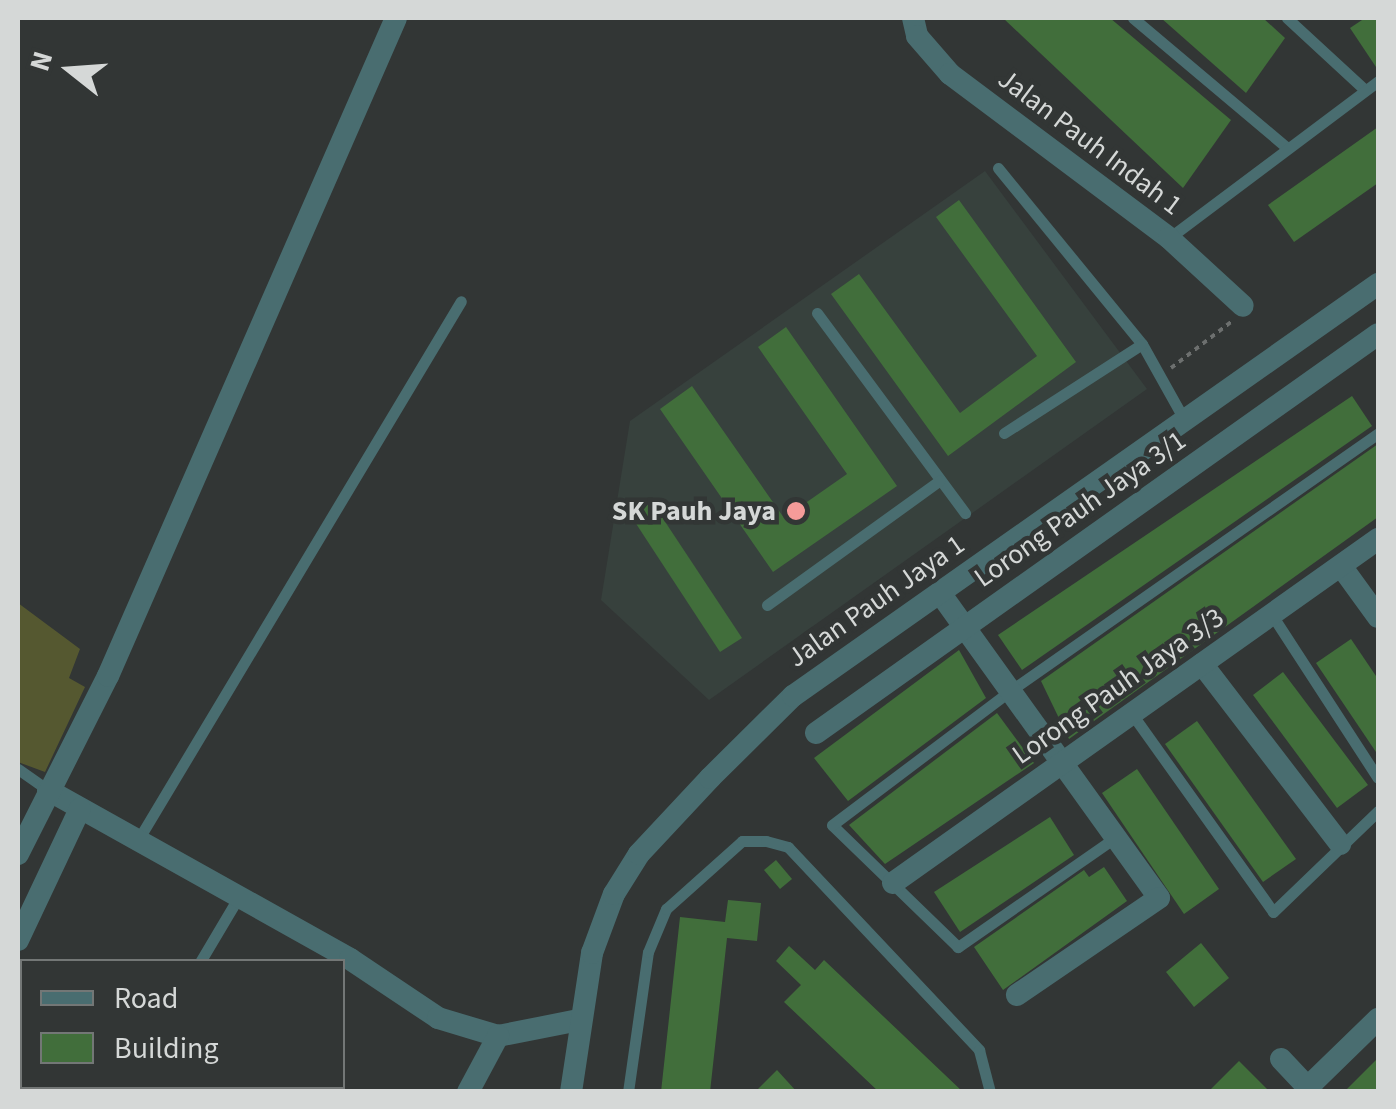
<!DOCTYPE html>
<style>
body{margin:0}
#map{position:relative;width:1396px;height:1109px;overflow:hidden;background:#323635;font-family:"Source Sans 3",sans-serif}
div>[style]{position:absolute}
.built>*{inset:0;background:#37413d}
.green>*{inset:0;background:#555830}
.building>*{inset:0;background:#416e3b}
.path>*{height:4px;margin-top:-2px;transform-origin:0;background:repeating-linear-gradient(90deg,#6d706f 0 5px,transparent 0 10px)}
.service>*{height:11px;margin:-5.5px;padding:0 5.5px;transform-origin:5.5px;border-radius:5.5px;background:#496d70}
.minor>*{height:22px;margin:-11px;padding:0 11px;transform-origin:11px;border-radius:11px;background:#496d70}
.dots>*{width:28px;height:28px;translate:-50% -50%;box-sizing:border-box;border:5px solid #323635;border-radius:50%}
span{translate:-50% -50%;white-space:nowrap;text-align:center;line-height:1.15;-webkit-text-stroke:9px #323635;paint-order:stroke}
.street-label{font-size:28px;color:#d5d8d7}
.poi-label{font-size:28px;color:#d5d8d7;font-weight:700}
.right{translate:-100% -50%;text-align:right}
.frame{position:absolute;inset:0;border:20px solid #d5d8d7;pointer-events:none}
.legend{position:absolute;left:20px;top:959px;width:325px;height:130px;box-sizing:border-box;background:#323635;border:2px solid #737776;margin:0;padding:12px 18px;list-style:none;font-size:30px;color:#d5d8d7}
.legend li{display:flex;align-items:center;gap:20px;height:50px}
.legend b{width:50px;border:2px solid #737776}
.north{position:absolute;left:20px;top:20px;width:100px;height:100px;-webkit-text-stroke:8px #323635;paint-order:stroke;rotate:287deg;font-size:28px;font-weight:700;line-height:40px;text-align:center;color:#d5d8d7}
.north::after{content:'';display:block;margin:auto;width:35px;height:45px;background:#d5d8d7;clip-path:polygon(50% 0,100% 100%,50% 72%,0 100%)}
</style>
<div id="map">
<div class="built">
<i style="clip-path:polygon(985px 171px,1147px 389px,709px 700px,601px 600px,630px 421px)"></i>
</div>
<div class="green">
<i style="clip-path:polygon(18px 603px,80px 649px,69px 678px,85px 687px,45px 772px,18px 762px)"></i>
</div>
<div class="building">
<i style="clip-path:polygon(1003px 18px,1110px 18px,1231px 120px,1183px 188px)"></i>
<i style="clip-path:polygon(1161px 18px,1263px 18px,1285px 38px,1246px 93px)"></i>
<i style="clip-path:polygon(1365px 18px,1378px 18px,1378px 70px,1350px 28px)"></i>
<i style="clip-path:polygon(1378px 127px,1378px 183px,1294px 242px,1268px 205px)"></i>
<i style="clip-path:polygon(959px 200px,1076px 362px,948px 456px,831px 294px,859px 274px,960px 413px,1037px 356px,936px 217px)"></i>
<i style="clip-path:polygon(786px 327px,897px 486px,773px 572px,660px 409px,692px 386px,784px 518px,847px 474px,758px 347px)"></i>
<i style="clip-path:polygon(1352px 396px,1372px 426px,1022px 670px,998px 635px)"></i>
<i style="clip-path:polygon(1378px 444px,1378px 517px,1069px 739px,1041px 681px)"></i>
<i style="clip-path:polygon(652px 502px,742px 638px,720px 652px,631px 516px)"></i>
<i style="clip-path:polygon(1351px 639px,1378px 679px,1378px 755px,1316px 663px)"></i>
<i style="clip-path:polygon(959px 650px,986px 698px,848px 801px,814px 758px)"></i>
<i style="clip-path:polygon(1283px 672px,1368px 785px,1337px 808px,1253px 695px)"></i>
<i style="clip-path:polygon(997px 713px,1034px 763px,885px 864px,849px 825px)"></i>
<i style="clip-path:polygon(1197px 721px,1296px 859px,1263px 882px,1165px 744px)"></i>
<i style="clip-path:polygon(1137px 769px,1219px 889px,1184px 914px,1102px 793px)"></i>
<i style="clip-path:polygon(1050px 817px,1074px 855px,960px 932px,934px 892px)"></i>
<i style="clip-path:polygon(776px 860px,792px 879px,780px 889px,764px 870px)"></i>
<i style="clip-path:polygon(1104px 867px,1127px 901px,1003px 990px,974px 947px,1084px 870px,1089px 877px)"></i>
<i style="clip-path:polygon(728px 900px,761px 903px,757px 941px,727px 938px,710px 1092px,661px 1092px,680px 917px,725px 922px)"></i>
<i style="clip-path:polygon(1201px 943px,1229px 978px,1194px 1007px,1166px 972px)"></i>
<i style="clip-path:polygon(789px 946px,815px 970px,824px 960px,963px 1092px,879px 1092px,784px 1002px,801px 985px,776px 961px)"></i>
<i style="clip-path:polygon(1378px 1058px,1378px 1092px,1344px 1092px)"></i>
<i style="clip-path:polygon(1239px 1061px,1270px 1092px,1208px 1092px)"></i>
<i style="clip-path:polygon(777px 1070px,797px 1092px,755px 1092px)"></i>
</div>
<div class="path">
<i style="left:1171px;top:368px;width:76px;rotate:-37.5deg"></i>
</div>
<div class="service">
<i style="left:1133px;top:18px;width:199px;rotate:40.1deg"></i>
<i style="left:1287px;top:18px;width:106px;rotate:42.7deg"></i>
<i style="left:998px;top:168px;width:227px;rotate:50.7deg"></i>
<i style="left:1142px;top:344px;width:88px;rotate:60.8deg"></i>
<i style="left:1169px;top:238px;width:261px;rotate:-36.9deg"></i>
<i style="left:817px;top:313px;width:249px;rotate:53.5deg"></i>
<i style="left:1004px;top:433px;width:164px;rotate:-32.8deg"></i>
<i style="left:767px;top:605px;width:213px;rotate:-35.8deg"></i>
<i style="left:1272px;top:615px;width:194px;rotate:57deg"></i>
<i style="left:1132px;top:714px;width:243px;rotate:54.5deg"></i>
<i style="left:1273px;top:912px;width:146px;rotate:-43.9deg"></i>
<i style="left:18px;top:769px;width:37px;rotate:35deg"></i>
<i style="left:1116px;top:837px;width:193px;rotate:145.2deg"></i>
<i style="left:958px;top:947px;width:175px;rotate:-135.9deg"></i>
<i style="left:832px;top:825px;width:223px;rotate:-37deg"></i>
<i style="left:1010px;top:691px;width:449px;rotate:-35deg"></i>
<i style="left:138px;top:840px;width:628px;rotate:-59.07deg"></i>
<i style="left:200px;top:962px;width:74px;rotate:-59.3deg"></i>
<i style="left:628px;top:1092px;width:141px;rotate:-81.9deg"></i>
<i style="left:648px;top:952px;width:47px;rotate:-67.3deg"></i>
<i style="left:666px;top:909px;width:102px;rotate:-41.8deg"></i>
<i style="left:742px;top:841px;width:24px"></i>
<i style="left:766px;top:841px;width:23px;rotate:15deg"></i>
<i style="left:788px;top:847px;width:279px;rotate:46.7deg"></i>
<i style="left:979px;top:1050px;width:43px;rotate:75.3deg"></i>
</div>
<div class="minor">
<i style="left:913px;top:18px;width:18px;rotate:77deg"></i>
<i style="left:917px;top:36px;width:50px;rotate:49deg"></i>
<i style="left:950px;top:74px;width:274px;rotate:36.8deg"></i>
<i style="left:1169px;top:238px;width:100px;rotate:42.6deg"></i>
<i style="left:1341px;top:566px;width:63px;rotate:54deg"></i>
<i style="left:940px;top:593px;width:375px;rotate:54.3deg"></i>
<i style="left:1159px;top:898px;width:172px;rotate:145.7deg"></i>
<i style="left:1202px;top:664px;width:227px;rotate:52.5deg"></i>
<i style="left:816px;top:733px;width:689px;rotate:-35.37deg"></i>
<i style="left:48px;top:790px;width:346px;rotate:29.2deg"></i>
<i style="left:350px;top:959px;width:106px;rotate:33.8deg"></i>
<i style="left:438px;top:1018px;width:63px;rotate:16.7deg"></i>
<i style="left:498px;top:1036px;width:83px;rotate:-11.2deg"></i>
<i style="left:18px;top:854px;width:199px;rotate:-63.2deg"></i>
<i style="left:108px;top:676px;width:718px;rotate:-66.36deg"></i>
<i style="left:893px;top:883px;width:595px;rotate:-35.35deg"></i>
<i style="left:18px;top:940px;width:145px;rotate:-64.7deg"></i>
<i style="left:18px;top:1041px;width:5px;rotate:37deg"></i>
<i style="left:1281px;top:1059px;width:45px;rotate:46.8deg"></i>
<i style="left:108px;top:1086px;width:13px;rotate:29deg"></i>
<i style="left:1308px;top:1087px;width:98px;rotate:-44.2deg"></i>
<i style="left:468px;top:1092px;width:64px;rotate:-61.8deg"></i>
<i style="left:571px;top:1092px;width:141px;rotate:-81.4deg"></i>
<i style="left:592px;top:953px;width:63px;rotate:-69.6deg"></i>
<i style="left:614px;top:894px;width:47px;rotate:-58deg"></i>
<i style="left:639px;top:854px;width:104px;rotate:-46.9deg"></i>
<i style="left:710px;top:778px;width:117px;rotate:-44.7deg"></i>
<i style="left:793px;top:696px;width:716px;rotate:-35.16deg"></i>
</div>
<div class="dots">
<i style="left:796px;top:511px;background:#f59b99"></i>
</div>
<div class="street-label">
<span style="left:1090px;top:142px;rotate:37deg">Jalan Pauh Indah 1</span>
<span style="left:1080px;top:509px;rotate:-35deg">Lorong Pauh Jaya 3/1</span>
<span style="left:876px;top:601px;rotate:-35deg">Jalan Pauh Jaya 1</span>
<span style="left:1118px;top:686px;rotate:-35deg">Lorong Pauh Jaya 3/3</span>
</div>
<div class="poi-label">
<span class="right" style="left:776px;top:511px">SK Pauh Jaya</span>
</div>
<div class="frame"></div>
<ul class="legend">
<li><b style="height:12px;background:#496d70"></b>Road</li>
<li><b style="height:28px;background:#416e3b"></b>Building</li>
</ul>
<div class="north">N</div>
</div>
